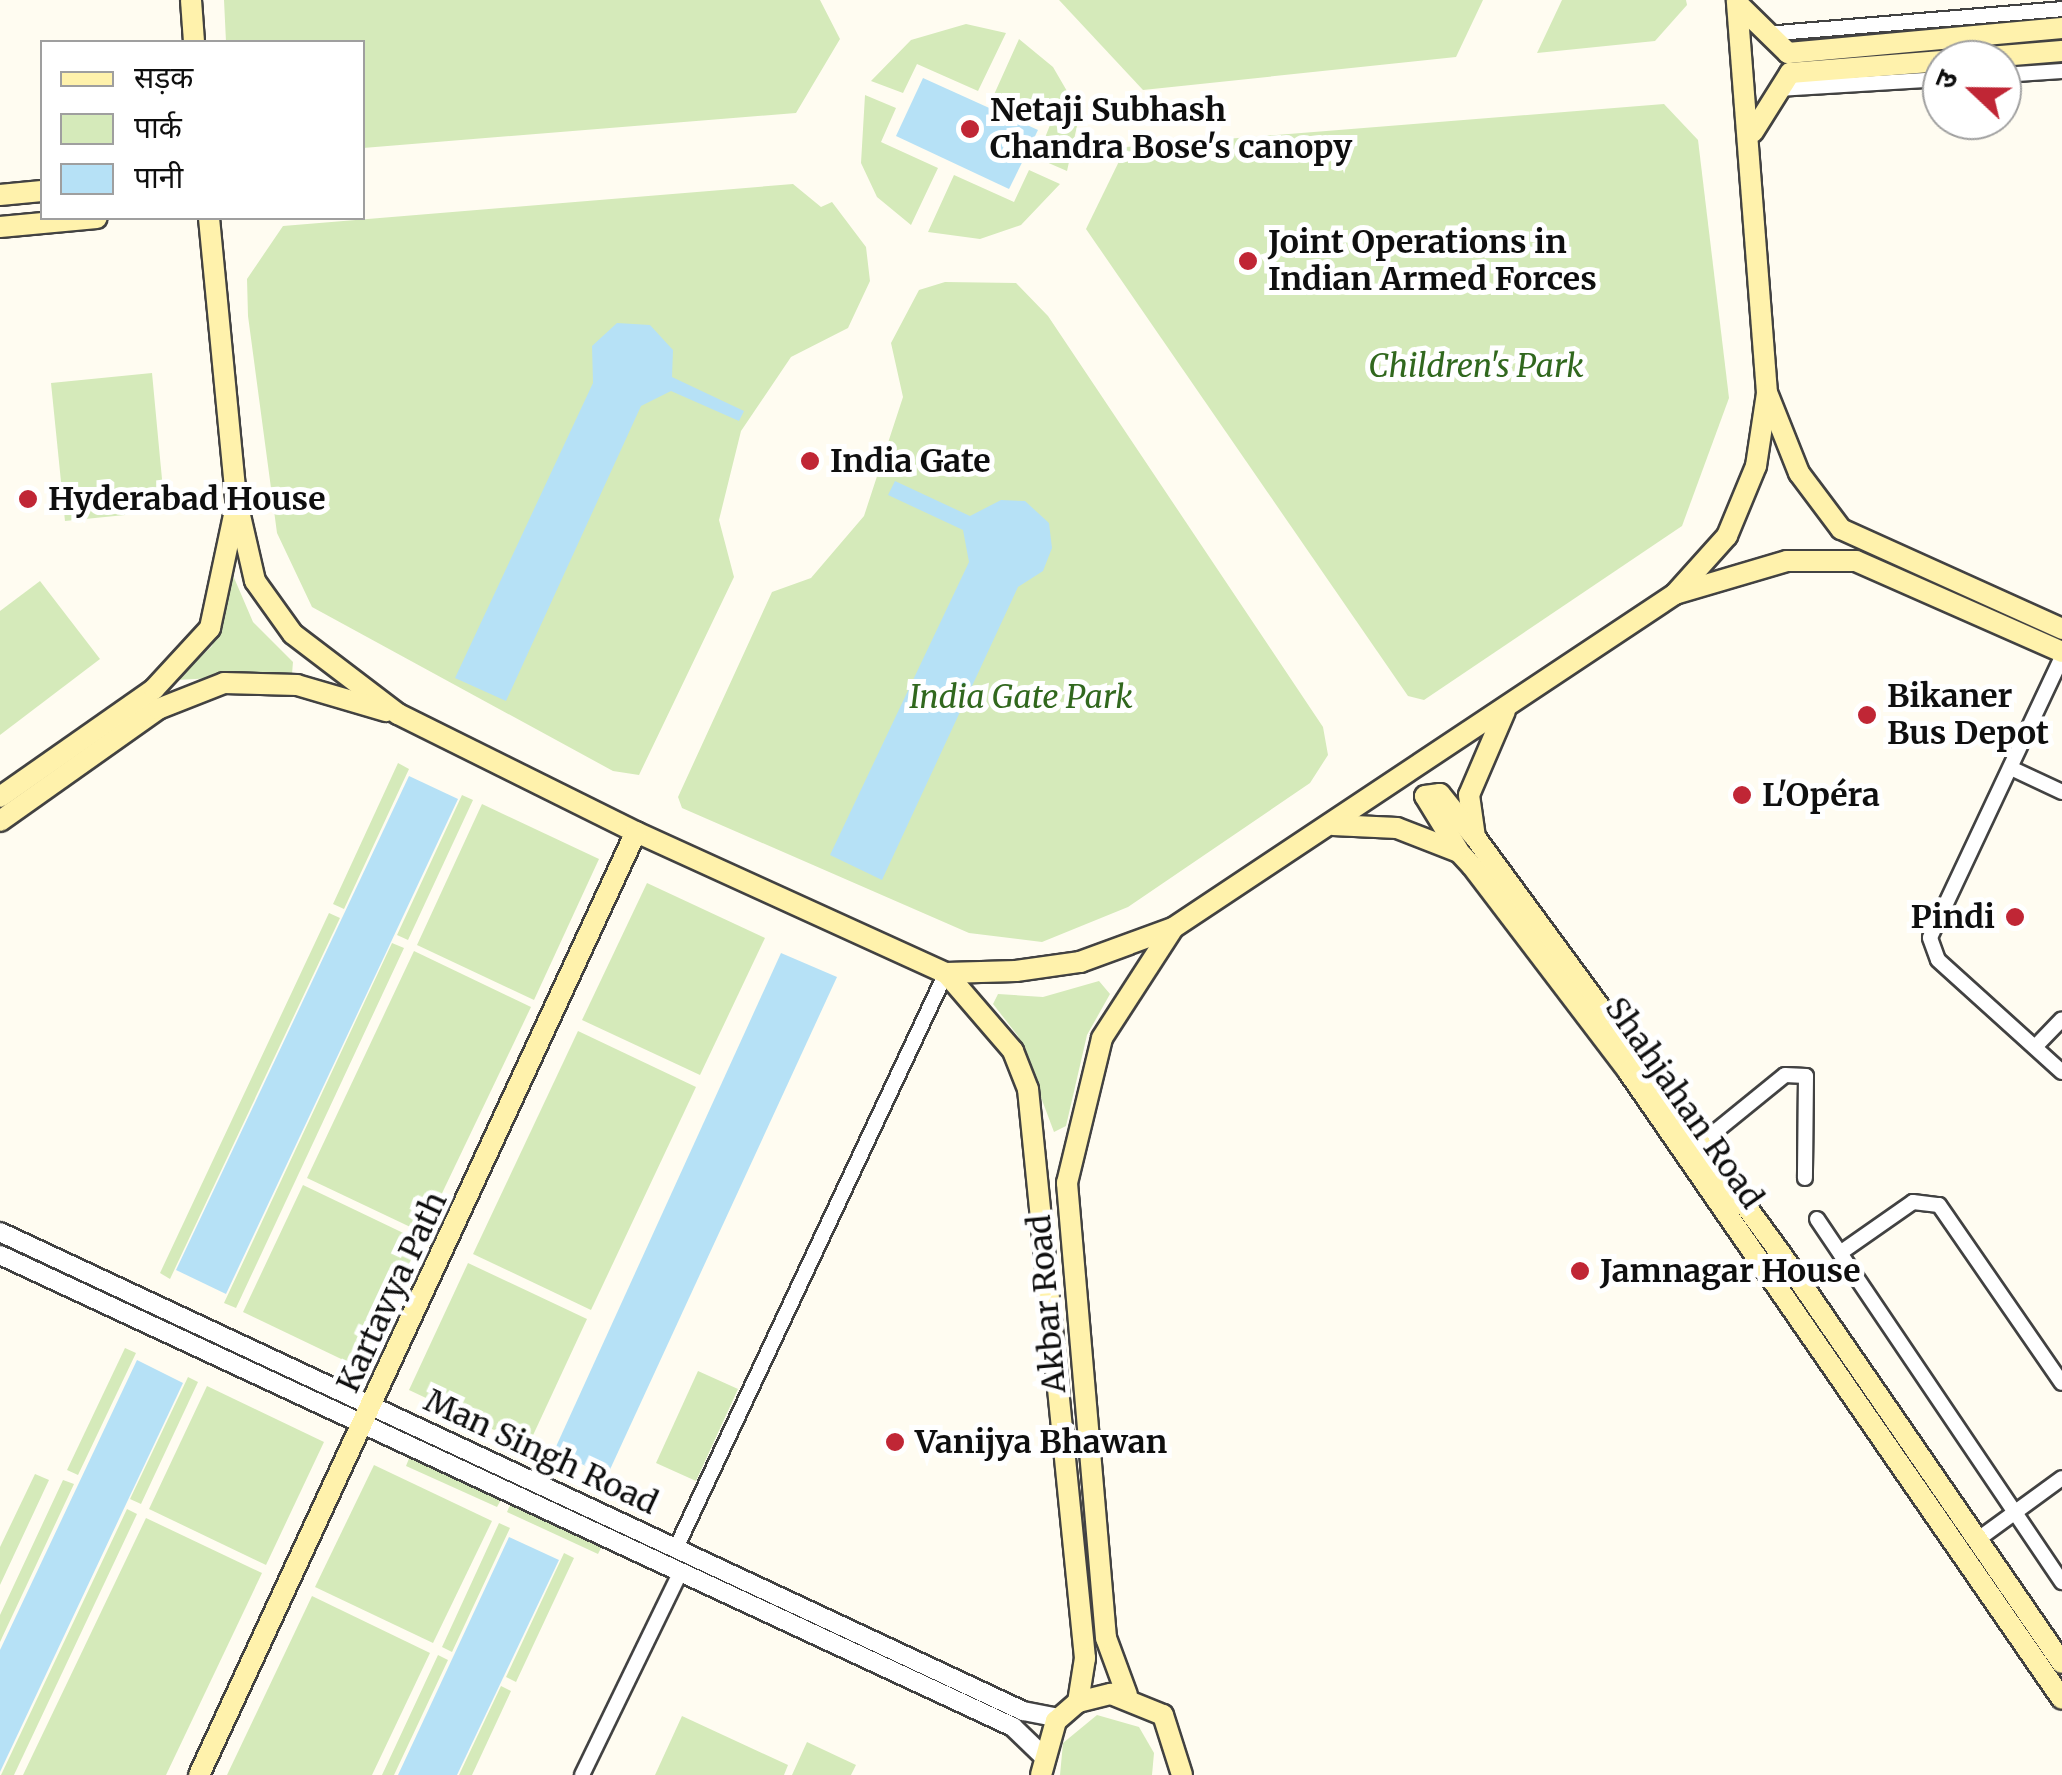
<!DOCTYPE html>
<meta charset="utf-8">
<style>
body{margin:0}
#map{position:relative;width:2062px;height:1775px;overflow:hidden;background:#fffcf1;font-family:Merriweather,"Noto Sans Devanagari",serif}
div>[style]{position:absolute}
.green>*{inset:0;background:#d5eaba}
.water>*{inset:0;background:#b6e1f6}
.roads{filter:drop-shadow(2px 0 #424242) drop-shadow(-2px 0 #424242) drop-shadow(0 2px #424242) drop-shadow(0 -2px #424242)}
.minor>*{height:14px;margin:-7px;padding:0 7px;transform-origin:7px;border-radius:7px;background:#fff}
.tertiary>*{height:18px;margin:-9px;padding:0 9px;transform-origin:9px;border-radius:9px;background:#fff}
.secondary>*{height:20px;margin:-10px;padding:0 10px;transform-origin:10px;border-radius:10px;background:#fff2ac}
.dots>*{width:28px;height:28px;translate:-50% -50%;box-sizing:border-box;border:5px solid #fff;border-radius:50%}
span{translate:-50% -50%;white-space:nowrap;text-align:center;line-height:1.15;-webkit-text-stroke:10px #fff;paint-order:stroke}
.poi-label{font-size:32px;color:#0f0f0f;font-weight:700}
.left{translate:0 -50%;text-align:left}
.right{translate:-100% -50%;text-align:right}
.park-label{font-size:32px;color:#31681e;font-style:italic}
.street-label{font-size:32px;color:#0f0f0f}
.legend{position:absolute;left:40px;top:40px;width:325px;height:180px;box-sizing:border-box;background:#fff;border:2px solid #9f9f9f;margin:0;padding:12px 18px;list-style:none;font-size:30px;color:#0f0f0f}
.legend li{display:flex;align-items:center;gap:20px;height:50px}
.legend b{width:50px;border:2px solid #9f9f9f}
.north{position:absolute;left:1922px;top:40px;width:100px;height:100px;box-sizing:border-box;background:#fff;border:2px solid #9f9f9f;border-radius:50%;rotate:292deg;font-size:28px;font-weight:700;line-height:40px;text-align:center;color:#0f0f0f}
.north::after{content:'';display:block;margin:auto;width:35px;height:45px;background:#c02635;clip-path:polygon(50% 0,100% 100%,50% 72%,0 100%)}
</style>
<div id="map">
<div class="green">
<i style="clip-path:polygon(224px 0,820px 0,840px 39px,796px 113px,363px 148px,362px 42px,226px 42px)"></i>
<i style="clip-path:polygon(1059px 0,1483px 0,1456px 57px,1143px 90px)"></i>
<i style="clip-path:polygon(1562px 0,1686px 0,1687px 5px,1655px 41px,1537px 53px)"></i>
<i style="clip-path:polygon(966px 24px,1006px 33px,978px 91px,917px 64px,903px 93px,871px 81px,911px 40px)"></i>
<i style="clip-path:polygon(1019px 39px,1053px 67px,1071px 98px,1077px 126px,1067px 171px,1037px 158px,1050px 125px,992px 99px)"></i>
<i style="clip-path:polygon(865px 95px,896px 108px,881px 142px,938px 168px,911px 225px,877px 197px,861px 163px)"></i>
<i style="clip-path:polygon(1664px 104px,1698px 140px,1729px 398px,1682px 526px,1424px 700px,1408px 696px,1086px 229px,1126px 147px)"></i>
<i style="clip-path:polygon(1029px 170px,1060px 184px,1021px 225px,980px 239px,928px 232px,954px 175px,1014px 202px)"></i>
<i style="clip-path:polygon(793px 184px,821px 207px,832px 202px,866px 247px,870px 281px,848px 328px,791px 357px,741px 431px,719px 520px,734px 577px,639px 775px,613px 771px,312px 607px,277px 533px,248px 316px,247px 279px,283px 226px)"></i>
<i style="clip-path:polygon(945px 282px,1016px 283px,1048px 316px,1323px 727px,1328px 755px,1310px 783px,1128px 907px,1042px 942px,969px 933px,682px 808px,678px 797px,772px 592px,811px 578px,864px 516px,903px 397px,891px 343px,919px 290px)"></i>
<i style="clip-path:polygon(152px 373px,165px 511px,65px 521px,51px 383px)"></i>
<i style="clip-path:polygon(232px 573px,253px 622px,293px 662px,292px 674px,176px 680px,212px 646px)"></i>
<i style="clip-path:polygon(40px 581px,100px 659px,0 735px,0 611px)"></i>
<i style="clip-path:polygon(398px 763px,409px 769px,344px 909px,333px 904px)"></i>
<i style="clip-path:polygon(462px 795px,473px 800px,408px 940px,397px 935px)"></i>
<i style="clip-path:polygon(482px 804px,599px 859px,534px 1000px,417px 945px)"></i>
<i style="clip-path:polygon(647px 883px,765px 938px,700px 1075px,582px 1020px)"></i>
<i style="clip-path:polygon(329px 913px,340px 918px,170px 1279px,160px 1273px)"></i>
<i style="clip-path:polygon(392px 943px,404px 948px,236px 1308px,224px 1303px)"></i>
<i style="clip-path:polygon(414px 951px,531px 1007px,423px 1233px,307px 1178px)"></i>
<i style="clip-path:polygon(1099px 981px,1110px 994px,1087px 1035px,1066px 1126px,1054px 1132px,1018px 1036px,993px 1004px,998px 994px,1043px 997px)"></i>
<i style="clip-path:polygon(578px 1031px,696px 1087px,591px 1310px,473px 1254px)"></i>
<i style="clip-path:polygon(303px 1185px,420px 1241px,360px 1368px,243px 1312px)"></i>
<i style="clip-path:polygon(468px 1263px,587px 1319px,528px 1446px,409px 1390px)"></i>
<i style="clip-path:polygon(125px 1348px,136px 1353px,78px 1475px,67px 1470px)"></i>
<i style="clip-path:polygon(698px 1371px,738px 1389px,696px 1481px,656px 1463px)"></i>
<i style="clip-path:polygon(188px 1377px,198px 1382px,141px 1504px,130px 1499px)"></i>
<i style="clip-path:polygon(207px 1386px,324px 1442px,266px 1565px,149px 1509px)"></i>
<i style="clip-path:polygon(410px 1456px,502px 1498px,497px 1507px,406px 1466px)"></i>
<i style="clip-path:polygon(374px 1465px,492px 1521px,433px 1643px,315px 1587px)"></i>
<i style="clip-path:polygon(35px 1474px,49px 1480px,0 1585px,0 1547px)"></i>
<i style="clip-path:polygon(63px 1480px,74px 1484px,0 1642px,0 1615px)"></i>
<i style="clip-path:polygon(511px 1503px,603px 1544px,598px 1554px,507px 1512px)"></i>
<i style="clip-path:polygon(127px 1509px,137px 1514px,14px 1775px,1px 1775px)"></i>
<i style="clip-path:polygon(146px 1518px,262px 1573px,166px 1775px,23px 1775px)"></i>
<i style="clip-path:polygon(499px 1523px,510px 1528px,452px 1652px,442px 1647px)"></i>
<i style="clip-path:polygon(564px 1553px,574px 1558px,516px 1682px,506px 1677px)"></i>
<i style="clip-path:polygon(312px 1596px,430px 1653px,372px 1775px,227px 1775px)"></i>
<i style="clip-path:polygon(438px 1655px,448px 1660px,394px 1775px,382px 1775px)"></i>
<i style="clip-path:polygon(501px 1686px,511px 1691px,472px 1775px,459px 1775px)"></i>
<i style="clip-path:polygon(1097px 1715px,1139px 1727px,1154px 1753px,1152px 1775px,1060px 1775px,1063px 1743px)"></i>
<i style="clip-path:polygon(682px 1716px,788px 1765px,784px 1775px,655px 1775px)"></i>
<i style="clip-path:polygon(807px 1742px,856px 1765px,851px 1775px,792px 1775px)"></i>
</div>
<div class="water">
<i style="clip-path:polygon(923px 78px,1038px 130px,1009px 189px,896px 136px)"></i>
<i style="clip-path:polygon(617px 323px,650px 325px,673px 350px,672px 377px,744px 411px,739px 421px,671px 391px,641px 406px,506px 701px,455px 678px,593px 383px,592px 346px)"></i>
<i style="clip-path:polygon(895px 481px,970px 516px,1001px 500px,1025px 501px,1049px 523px,1052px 548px,1043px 571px,1018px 587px,882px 880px,830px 855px,969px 562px,963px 530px,888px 495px)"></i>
<i style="clip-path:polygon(409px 776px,458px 799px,226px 1294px,176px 1270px)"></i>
<i style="clip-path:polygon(781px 953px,837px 977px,607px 1476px,554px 1451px)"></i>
<i style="clip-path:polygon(137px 1360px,183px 1383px,0 1772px,0 1650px)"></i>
<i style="clip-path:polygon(509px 1537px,559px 1560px,457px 1775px,398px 1775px)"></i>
</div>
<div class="roads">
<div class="minor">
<i style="left:1766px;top:34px;width:297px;rotate:-4.8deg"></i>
<i style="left:2002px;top:75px;width:60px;rotate:-3.8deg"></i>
<i style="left:1778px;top:89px;width:164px;rotate:-3.5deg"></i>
<i style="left:2062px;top:657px;width:310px;rotate:115.2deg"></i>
<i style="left:1930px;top:938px;width:23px;rotate:70deg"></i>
<i style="left:1938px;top:960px;width:167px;rotate:42.1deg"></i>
<i style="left:2013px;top:769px;width:54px;rotate:25.1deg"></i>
<i style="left:2036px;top:1046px;width:37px;rotate:-46deg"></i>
<i style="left:1700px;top:1144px;width:109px;rotate:-39.1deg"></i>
<i style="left:1785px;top:1075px;width:21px;rotate:3deg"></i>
<i style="left:1806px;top:1076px;width:102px;rotate:90.6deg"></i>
<i style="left:1817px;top:1219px;width:438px;rotate:56deg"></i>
<i style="left:1840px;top:1253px;width:89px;rotate:-34.9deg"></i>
<i style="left:1913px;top:1202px;width:26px;rotate:7deg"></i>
<i style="left:1939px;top:1205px;width:216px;rotate:55.4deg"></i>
<i style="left:1977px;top:1540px;width:105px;rotate:-36.1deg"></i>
<i style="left:676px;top:1548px;width:635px;rotate:-64.85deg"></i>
<i style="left:582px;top:1775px;width:225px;rotate:-64.1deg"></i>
</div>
<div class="tertiary">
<i style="left:0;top:1232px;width:1130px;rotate:25.09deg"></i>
<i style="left:1023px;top:1711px;width:37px;rotate:11deg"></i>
<i style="left:0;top:1255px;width:1118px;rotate:24.98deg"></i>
<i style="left:1013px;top:1727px;width:39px;rotate:44deg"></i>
</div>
<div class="secondary">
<i style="left:191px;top:0;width:42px;rotate:85.9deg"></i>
<i style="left:1741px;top:7px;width:66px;rotate:44.4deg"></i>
<i style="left:1788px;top:53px;width:275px;rotate:-5.2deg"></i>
<i style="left:1952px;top:60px;width:110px;rotate:-4.7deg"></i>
<i style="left:1753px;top:132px;width:70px;rotate:-57.9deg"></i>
<i style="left:1790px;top:73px;width:152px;rotate:-4.5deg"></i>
<i style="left:0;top:195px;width:42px;rotate:-5.4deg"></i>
<i style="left:209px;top:218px;width:281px;rotate:84.5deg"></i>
<i style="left:236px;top:498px;width:85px;rotate:77.1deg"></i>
<i style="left:255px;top:581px;width:65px;rotate:54.4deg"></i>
<i style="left:293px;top:634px;width:132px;rotate:37.3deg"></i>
<i style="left:398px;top:714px;width:266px;rotate:26.4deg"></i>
<i style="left:636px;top:832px;width:341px;rotate:24.5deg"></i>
<i style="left:946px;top:973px;width:70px;rotate:-1.6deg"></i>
<i style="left:1016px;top:971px;width:65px;rotate:-8deg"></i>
<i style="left:1080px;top:962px;width:99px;rotate:-20.1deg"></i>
<i style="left:1173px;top:928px;width:603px;rotate:-33.64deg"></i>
<i style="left:1675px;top:594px;width:78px;rotate:-48.1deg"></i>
<i style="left:1727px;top:536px;width:76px;rotate:-67.5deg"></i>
<i style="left:1756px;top:466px;width:74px;rotate:-81.4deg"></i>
<i style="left:1767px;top:393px;width:394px;rotate:-94.4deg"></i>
<i style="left:0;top:227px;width:97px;rotate:-5.3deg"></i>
<i style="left:1768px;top:395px;width:84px;rotate:68.3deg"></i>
<i style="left:1799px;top:473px;width:70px;rotate:53.1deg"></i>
<i style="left:1841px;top:529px;width:243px;rotate:24.3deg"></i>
<i style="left:1675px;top:594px;width:117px;rotate:-16.4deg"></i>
<i style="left:1787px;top:561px;width:69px"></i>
<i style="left:1856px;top:561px;width:225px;rotate:23.8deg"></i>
<i style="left:1505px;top:711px;width:91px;rotate:113.2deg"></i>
<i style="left:1469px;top:795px;width:42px;rotate:81.9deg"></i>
<i style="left:1475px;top:837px;width:517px;rotate:53.73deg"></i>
<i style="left:1781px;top:1254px;width:496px;rotate:55.5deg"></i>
<i style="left:0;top:797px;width:188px;rotate:-35deg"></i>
<i style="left:154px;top:689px;width:83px;rotate:-47.4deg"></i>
<i style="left:210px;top:628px;width:116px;rotate:-78deg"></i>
<i style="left:0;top:821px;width:194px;rotate:-35.3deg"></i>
<i style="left:158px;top:709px;width:71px;rotate:-21.5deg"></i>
<i style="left:224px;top:683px;width:73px;rotate:1.6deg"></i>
<i style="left:297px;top:685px;width:93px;rotate:16.3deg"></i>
<i style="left:1333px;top:825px;width:64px;rotate:2.7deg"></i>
<i style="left:1397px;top:828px;width:66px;rotate:21.2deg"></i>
<i style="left:1459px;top:852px;width:19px;rotate:47deg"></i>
<i style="left:1472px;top:866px;width:258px;rotate:52.7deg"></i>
<i style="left:1628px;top:1071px;width:763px;rotate:55.35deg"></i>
<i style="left:1458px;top:850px;width:63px;rotate:-121.4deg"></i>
<i style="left:1425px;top:796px;width:15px;rotate:-8deg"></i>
<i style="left:1440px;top:794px;width:53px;rotate:51.2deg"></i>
<i style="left:946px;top:973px;width:103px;rotate:49.3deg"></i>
<i style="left:1013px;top:1051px;width:41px;rotate:68.5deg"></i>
<i style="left:1028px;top:1089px;width:572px;rotate:84.28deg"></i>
<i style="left:1085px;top:1658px;width:45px;rotate:99deg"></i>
<i style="left:1127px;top:1695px;width:61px;rotate:-110.2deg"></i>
<i style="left:1106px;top:1638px;width:457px;rotate:-94.9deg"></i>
<i style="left:1067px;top:1183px;width:149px;rotate:-76.4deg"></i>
<i style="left:1102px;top:1038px;width:129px;rotate:-57.1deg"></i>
<i style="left:199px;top:1775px;width:1039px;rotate:-65.14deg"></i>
<i style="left:1041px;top:1775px;width:56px;rotate:-74.5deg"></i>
<i style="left:1056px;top:1721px;width:29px;rotate:-41deg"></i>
<i style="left:1078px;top:1702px;width:34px;rotate:-14deg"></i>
<i style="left:1111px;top:1694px;width:56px;rotate:22deg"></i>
<i style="left:1163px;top:1715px;width:63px;rotate:72.4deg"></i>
</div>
</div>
<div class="dots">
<i style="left:970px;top:129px;background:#c02635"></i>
<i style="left:1248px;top:261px;background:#c02635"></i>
<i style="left:810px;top:461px;background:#c02635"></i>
<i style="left:28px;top:499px;background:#c02635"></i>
<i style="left:1867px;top:715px;background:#c02635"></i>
<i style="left:1742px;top:795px;background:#c02635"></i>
<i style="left:2015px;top:917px;background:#c02635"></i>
<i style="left:1580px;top:1271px;background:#c02635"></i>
<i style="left:895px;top:1442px;background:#c02635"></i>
</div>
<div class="poi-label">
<span class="left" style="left:990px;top:129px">Netaji Subhash<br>Chandra Bose's canopy</span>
<span class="left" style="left:1268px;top:261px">Joint Operations in<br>Indian Armed Forces</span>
<span class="left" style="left:830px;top:461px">India Gate</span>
<span class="left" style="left:48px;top:499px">Hyderabad House</span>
<span class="left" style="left:1887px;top:715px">Bikaner<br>Bus Depot</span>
<span class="left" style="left:1762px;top:795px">L'Opéra</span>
<span class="right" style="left:1995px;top:917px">Pindi</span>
<span class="left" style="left:1600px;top:1271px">Jamnagar House</span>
<span class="left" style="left:915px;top:1442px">Vanijya Bhawan</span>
</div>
<div class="park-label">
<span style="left:1476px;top:366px">Children's Park</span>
<span style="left:1021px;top:697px">India Gate Park</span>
</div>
<div class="street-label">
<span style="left:1684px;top:1103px;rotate:55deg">Shahjahan Road</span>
<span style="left:392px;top:1292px;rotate:-65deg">Kartavya Path</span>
<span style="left:1047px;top:1304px;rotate:-95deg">Akbar Road</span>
<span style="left:541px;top:1452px;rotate:25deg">Man Singh Road</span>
</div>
<ul class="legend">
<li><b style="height:12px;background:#fff2ac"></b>सड़क</li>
<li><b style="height:28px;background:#d5eaba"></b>पार्क</li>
<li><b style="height:28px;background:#b6e1f6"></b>पानी</li>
</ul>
<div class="north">उ</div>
</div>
